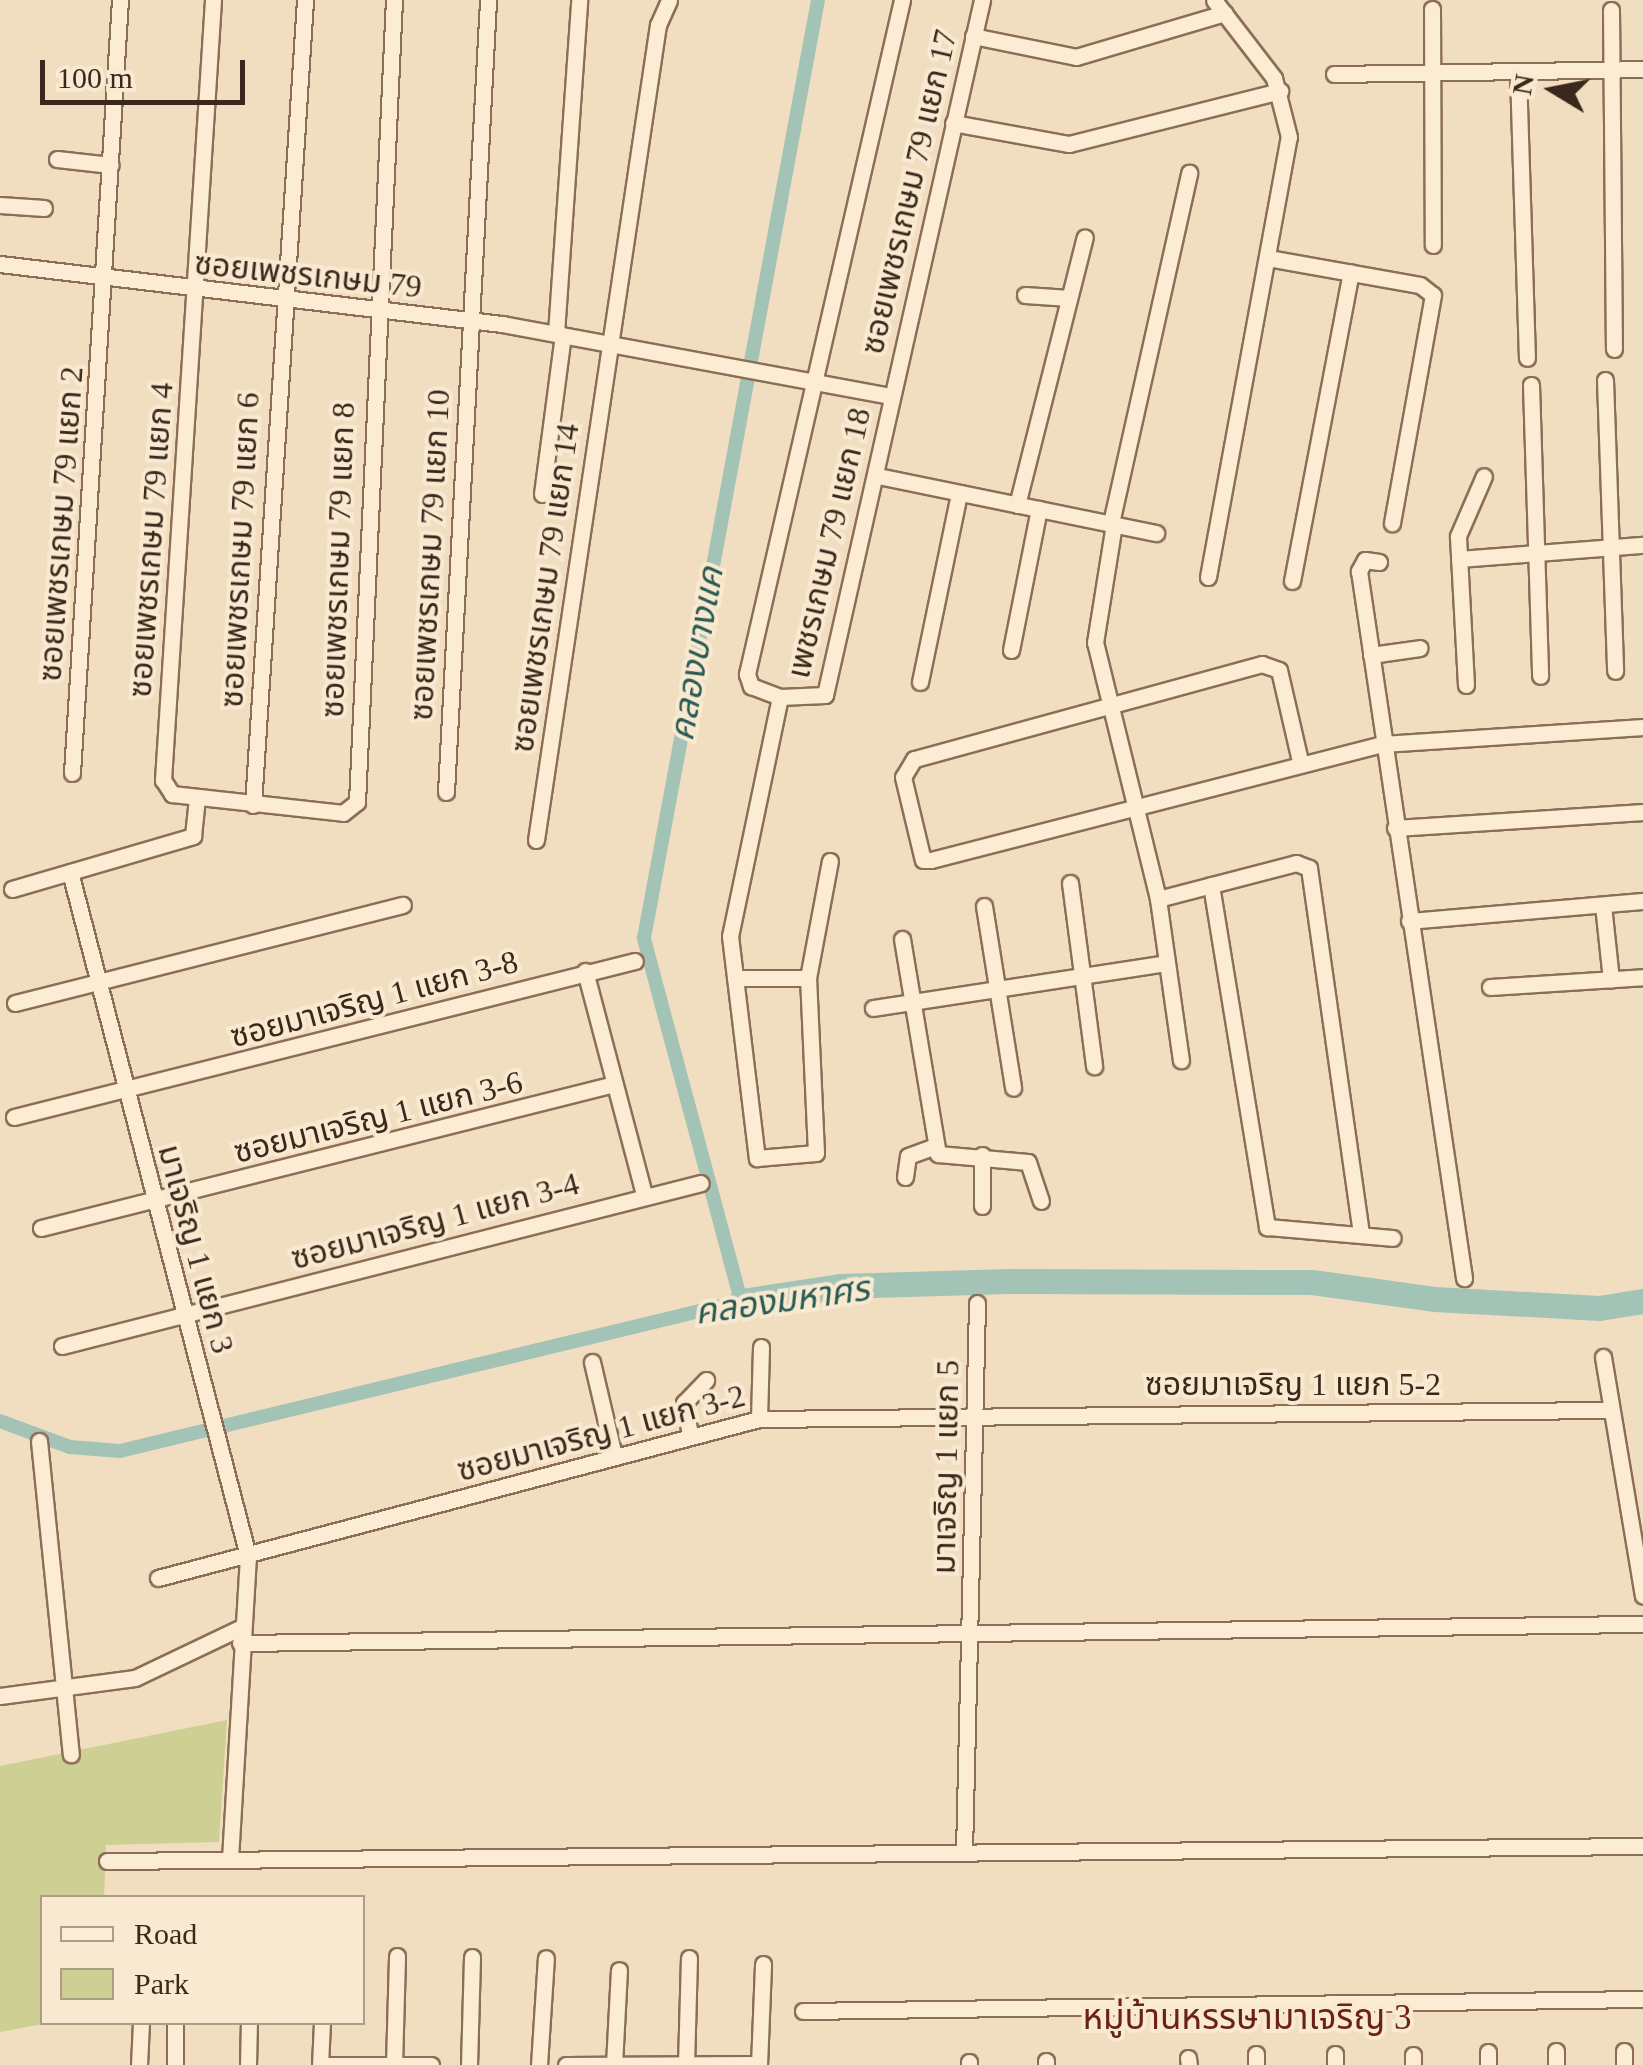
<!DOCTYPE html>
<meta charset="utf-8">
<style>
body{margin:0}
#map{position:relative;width:1643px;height:2065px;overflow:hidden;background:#f1dec0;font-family:"Times New Roman","Noto Sans Thai",serif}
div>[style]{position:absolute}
.green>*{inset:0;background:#ced093}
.canal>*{height:14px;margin:-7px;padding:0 7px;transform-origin:7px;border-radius:7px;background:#a3c3b7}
.river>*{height:25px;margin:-12.5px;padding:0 12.5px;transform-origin:12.5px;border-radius:12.5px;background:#a3c3b7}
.roads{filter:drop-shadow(2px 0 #8c6e56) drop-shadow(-2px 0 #8c6e56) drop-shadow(0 2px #8c6e56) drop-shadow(0 -2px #8c6e56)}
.minor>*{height:15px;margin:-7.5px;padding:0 7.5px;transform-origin:7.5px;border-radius:7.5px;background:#fbecd3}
span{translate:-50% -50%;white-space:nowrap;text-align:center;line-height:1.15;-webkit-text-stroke:8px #f8e9d0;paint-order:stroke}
.street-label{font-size:32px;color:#3a281c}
.water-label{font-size:35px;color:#2a5b53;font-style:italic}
.neighbourhood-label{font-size:35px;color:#6a2218}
.legend{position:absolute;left:40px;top:1895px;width:325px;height:130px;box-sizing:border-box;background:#f8e9d0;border:2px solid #ac9c88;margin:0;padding:12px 18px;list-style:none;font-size:30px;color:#3a281c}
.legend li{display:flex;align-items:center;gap:20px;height:50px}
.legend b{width:50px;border:2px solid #ac9c88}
.north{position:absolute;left:1503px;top:40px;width:100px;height:100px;-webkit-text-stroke:8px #f8e9d0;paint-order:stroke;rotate:280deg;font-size:28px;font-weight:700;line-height:40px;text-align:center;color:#3a281c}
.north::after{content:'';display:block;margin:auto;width:35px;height:45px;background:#3a281c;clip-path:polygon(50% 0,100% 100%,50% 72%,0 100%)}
.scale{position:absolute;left:40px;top:60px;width:205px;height:45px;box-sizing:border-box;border:5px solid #3a281c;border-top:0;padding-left:12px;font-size:30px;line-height:35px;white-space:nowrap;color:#3a281c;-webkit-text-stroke:8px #f8e9d0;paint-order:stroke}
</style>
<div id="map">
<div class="green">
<i style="clip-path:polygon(227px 1720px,219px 1842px,106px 1845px,104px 1897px,42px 1898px,48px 2023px,0 2032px,0 1766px)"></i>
</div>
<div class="canal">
<i style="left:0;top:1421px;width:75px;rotate:20.4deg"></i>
<i style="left:70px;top:1447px;width:50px;rotate:4.6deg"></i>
<i style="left:120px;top:1451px;width:639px;rotate:-13.58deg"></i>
<i style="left:741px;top:1301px;width:376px;rotate:-105deg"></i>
<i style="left:644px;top:938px;width:954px;rotate:-79.49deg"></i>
</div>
<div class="river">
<i style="left:741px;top:1301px;width:100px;rotate:-8.6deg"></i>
<i style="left:840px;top:1286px;width:169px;rotate:-1.7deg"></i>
<i style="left:1009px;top:1281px;width:303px;rotate:0.2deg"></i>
<i style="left:1312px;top:1282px;width:123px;rotate:7.9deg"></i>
<i style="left:1434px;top:1299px;width:165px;rotate:3.1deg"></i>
<i style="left:1599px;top:1308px;width:45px;rotate:-9deg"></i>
</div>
<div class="roads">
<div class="minor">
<i style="left:213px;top:0;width:782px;rotate:93.67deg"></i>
<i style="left:163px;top:780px;width:17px;rotate:57deg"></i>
<i style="left:172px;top:794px;width:172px;rotate:6.3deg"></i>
<i style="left:343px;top:813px;width:18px;rotate:-38deg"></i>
<i style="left:357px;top:802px;width:803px;rotate:-87.36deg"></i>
<i style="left:902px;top:0;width:692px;rotate:102.95deg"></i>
<i style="left:747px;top:674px;width:13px;rotate:72deg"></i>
<i style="left:751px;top:686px;width:31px;rotate:21deg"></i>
<i style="left:780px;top:697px;width:45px;rotate:-2.5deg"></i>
<i style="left:825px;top:695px;width:713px;rotate:-77.27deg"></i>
<i style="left:1432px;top:9px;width:236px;rotate:89.8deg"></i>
<i style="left:1611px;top:10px;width:339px;rotate:89.5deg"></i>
<i style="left:973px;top:36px;width:105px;rotate:11.5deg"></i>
<i style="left:1076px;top:57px;width:155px;rotate:-16.5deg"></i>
<i style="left:1518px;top:73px;width:285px;rotate:88.2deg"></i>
<i style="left:1334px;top:74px;width:309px;rotate:-0.9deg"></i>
<i style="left:953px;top:123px;width:118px;rotate:10.3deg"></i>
<i style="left:1069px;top:144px;width:218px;rotate:-14.1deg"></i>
<i style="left:57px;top:159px;width:54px;rotate:6.3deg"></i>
<i style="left:0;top:205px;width:44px;rotate:3.9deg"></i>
<i style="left:1268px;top:258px;width:154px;rotate:10.1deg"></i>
<i style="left:1420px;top:285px;width:16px;rotate:38deg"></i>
<i style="left:1433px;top:295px;width:232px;rotate:100.2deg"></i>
<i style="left:0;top:264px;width:506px;rotate:6.82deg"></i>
<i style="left:502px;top:324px;width:395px;rotate:10.5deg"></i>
<i style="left:1025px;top:295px;width:44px;rotate:3.9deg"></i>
<i style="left:556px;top:333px;width:334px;rotate:-86deg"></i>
<i style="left:1605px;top:380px;width:291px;rotate:88deg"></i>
<i style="left:1531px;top:385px;width:291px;rotate:88.2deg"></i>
<i style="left:878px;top:476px;width:284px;rotate:11.6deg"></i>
<i style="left:542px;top:494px;width:160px;rotate:-82.5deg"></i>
<i style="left:1017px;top:505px;width:276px;rotate:-75.8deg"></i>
<i style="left:1111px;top:523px;width:359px;rotate:-77.4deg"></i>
<i style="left:1114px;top:524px;width:120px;rotate:99.1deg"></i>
<i style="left:1095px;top:642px;width:265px;rotate:76.2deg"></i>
<i style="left:1158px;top:899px;width:163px;rotate:81.9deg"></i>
<i style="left:1459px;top:559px;width:185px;rotate:-4.4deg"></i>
<i style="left:1379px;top:562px;width:14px;rotate:-172deg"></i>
<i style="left:1365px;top:560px;width:13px;rotate:119deg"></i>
<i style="left:1359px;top:571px;width:715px;rotate:81.55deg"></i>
<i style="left:1208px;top:577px;width:447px;rotate:-79.6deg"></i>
<i style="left:1289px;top:137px;width:61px;rotate:-104.3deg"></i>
<i style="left:1274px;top:78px;width:98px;rotate:-127.6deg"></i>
<i style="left:1292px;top:581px;width:314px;rotate:-79.2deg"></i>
<i style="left:1011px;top:650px;width:144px;rotate:-78.8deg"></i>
<i style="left:1371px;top:655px;width:49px;rotate:-8.1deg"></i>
<i style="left:920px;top:682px;width:193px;rotate:-78.3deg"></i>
<i style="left:1466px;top:685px;width:149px;rotate:-93.1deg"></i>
<i style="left:1458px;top:536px;width:65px;rotate:-66.6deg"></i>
<i style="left:780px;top:697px;width:244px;rotate:101.8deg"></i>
<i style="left:730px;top:936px;width:224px;rotate:83.1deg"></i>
<i style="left:757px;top:1158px;width:59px;rotate:-4.8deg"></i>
<i style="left:816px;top:1153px;width:175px;rotate:-92.6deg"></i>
<i style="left:808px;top:978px;width:119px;rotate:-79.4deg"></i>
<i style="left:1300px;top:761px;width:93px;rotate:-103deg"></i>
<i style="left:1279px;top:670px;width:18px;rotate:-161deg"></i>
<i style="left:1262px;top:664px;width:361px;rotate:164.7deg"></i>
<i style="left:914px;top:759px;width:21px;rotate:121deg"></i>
<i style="left:903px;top:777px;width:85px;rotate:76.5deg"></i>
<i style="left:923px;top:860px;width:8px"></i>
<i style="left:931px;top:860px;width:466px;rotate:-14.4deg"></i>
<i style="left:1382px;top:744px;width:262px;rotate:-3.7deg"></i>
<i style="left:72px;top:773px;width:774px;rotate:-86.45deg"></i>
<i style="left:446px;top:792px;width:793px;rotate:-86.96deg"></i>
<i style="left:253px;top:805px;width:807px;rotate:-86.3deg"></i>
<i style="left:1395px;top:828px;width:249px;rotate:-3.7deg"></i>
<i style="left:536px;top:840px;width:824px;rotate:-81.49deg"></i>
<i style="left:658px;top:25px;width:27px;rotate:-66deg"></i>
<i style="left:70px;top:872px;width:707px;rotate:75.41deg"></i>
<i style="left:248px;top:1556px;width:304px;rotate:93.4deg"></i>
<i style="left:1070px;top:883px;width:185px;rotate:82.5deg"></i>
<i style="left:1211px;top:885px;width:347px;rotate:80.7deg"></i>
<i style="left:1267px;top:1227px;width:126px;rotate:5deg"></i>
<i style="left:12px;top:889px;width:189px;rotate:-16.3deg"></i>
<i style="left:193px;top:836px;width:38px;rotate:-84deg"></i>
<i style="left:1158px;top:899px;width:143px;rotate:-14.6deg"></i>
<i style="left:1296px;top:863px;width:14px;rotate:21deg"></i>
<i style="left:1309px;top:868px;width:370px;rotate:81.9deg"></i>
<i style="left:1603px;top:905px;width:75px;rotate:83.9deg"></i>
<i style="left:984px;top:906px;width:184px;rotate:80.9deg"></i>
<i style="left:1409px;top:921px;width:235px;rotate:-4.9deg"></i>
<i style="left:902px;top:939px;width:218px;rotate:80.5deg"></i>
<i style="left:938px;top:1154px;width:90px;rotate:5.1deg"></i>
<i style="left:1028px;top:1162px;width:41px;rotate:71.6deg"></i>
<i style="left:585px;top:971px;width:232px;rotate:75.2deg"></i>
<i style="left:735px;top:978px;width:73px"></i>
<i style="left:1490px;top:987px;width:153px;rotate:-3.7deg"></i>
<i style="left:15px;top:1003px;width:400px;rotate:-14.2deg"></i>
<i style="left:873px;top:1008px;width:297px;rotate:-8.7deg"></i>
<i style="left:14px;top:1117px;width:640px;rotate:-14.1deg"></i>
<i style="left:905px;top:1177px;width:21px;rotate:-82deg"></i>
<i style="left:908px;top:1156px;width:29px;rotate:-20deg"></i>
<i style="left:982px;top:1206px;width:51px;rotate:-90deg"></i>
<i style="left:41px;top:1228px;width:591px;rotate:-14.11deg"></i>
<i style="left:62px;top:1346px;width:659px;rotate:-14.31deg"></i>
<i style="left:1603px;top:1357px;width:242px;rotate:80.5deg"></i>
<i style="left:592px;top:1362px;width:97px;rotate:76.8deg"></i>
<i style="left:759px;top:1419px;width:72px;rotate:-88.4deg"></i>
<i style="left:690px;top:1434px;width:32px;rotate:-101deg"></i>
<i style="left:684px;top:1403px;width:32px;rotate:-46deg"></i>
<i style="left:39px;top:1441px;width:315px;rotate:84.2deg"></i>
<i style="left:158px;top:1578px;width:622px;rotate:-14.82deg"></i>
<i style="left:759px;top:1419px;width:851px;rotate:-0.61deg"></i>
<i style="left:240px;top:1643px;width:1403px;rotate:-0.78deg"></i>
<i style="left:0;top:1696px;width:136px;rotate:-7.6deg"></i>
<i style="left:135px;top:1678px;width:119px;rotate:-25.5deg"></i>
<i style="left:964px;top:1852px;width:549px;rotate:-88.64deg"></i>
<i style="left:107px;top:1861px;width:1536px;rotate:-0.56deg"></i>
<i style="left:803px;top:2011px;width:840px;rotate:-0.82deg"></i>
<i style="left:1556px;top:2051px;width:14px;rotate:90deg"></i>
<i style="left:1624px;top:2051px;width:14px;rotate:90deg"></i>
<i style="left:1256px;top:2054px;width:11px;rotate:90deg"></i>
<i style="left:1335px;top:2054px;width:11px;rotate:90deg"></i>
<i style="left:1188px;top:2058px;width:7px;rotate:82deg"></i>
<i style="left:1046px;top:2061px;width:4px;rotate:90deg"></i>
<i style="left:969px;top:2062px;width:3px;rotate:90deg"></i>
<i style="left:139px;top:2065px;width:43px;rotate:-87.3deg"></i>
<i style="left:175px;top:2065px;width:43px;rotate:-90deg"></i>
<i style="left:248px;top:2065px;width:43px;rotate:-88.7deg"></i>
<i style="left:320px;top:2065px;width:43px;rotate:-87.3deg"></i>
<i style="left:327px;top:2065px;width:104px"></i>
<i style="left:394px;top:2065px;width:109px;rotate:-88.4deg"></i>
<i style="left:469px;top:2065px;width:108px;rotate:-88.4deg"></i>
<i style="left:539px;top:2065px;width:107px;rotate:-86.3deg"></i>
<i style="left:566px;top:2065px;width:193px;rotate:-0.3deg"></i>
<i style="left:614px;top:2065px;width:95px;rotate:-87deg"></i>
<i style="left:686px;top:2065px;width:107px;rotate:-88.4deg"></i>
<i style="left:759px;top:2065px;width:101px;rotate:-87.7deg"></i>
<i style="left:1413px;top:2065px;width:10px;rotate:-90deg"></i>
<i style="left:1488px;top:2065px;width:13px;rotate:-90deg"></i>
</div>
</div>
<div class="street-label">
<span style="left:909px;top:192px;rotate:-77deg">ซอยเพชรเกษม 79 แยก 17</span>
<span style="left:308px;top:275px;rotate:6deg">ซอยเพชรเกษม 79</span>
<span style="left:61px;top:524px;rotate:-86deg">ซอยเพชรเกษม 79 แยก 2</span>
<span style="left:151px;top:540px;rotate:-86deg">ซอยเพชรเกษม 79 แยก 4</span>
<span style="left:829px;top:543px;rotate:-77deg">เพชรเกษม 79 แยก 18</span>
<span style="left:240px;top:550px;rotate:-87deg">ซอยเพชรเกษม 79 แยก 6</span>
<span style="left:430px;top:555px;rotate:-87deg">ซอยเพชรเกษม 79 แยก 10</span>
<span style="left:338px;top:560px;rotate:-88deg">ซอยเพชรเกษม 79 แยก 8</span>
<span style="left:545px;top:588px;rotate:-82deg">ซอยเพชรเกษม 79 แยก 14</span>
<span style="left:374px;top:999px;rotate:-15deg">ซอยมาเจริญ 1 แยก 3-8</span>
<span style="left:378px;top:1117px;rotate:-14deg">ซอยมาเจริญ 1 แยก 3-6</span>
<span style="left:435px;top:1221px;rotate:-15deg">ซอยมาเจริญ 1 แยก 3-4</span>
<span style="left:196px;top:1249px;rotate:75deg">มาเจริญ 1 แยก 3</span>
<span style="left:1293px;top:1384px">ซอยมาเจริญ 1 แยก 5-2</span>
<span style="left:601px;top:1433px;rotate:-15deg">ซอยมาเจริญ 1 แยก 3-2</span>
<span style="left:946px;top:1467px;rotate:-89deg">มาเจริญ 1 แยก 5</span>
</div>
<div class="water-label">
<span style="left:697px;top:654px;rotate:-80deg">คลองบางแค</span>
<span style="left:782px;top:1301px;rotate:-8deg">คลองมหาศร</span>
</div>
<div class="neighbourhood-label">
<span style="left:1247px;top:2018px">หมู่บ้านหรรษามาเจริญ 3</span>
</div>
<ul class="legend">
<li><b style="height:12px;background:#fbecd3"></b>Road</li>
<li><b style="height:28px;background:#ced093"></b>Park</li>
</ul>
<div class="north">N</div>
<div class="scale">100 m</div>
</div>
